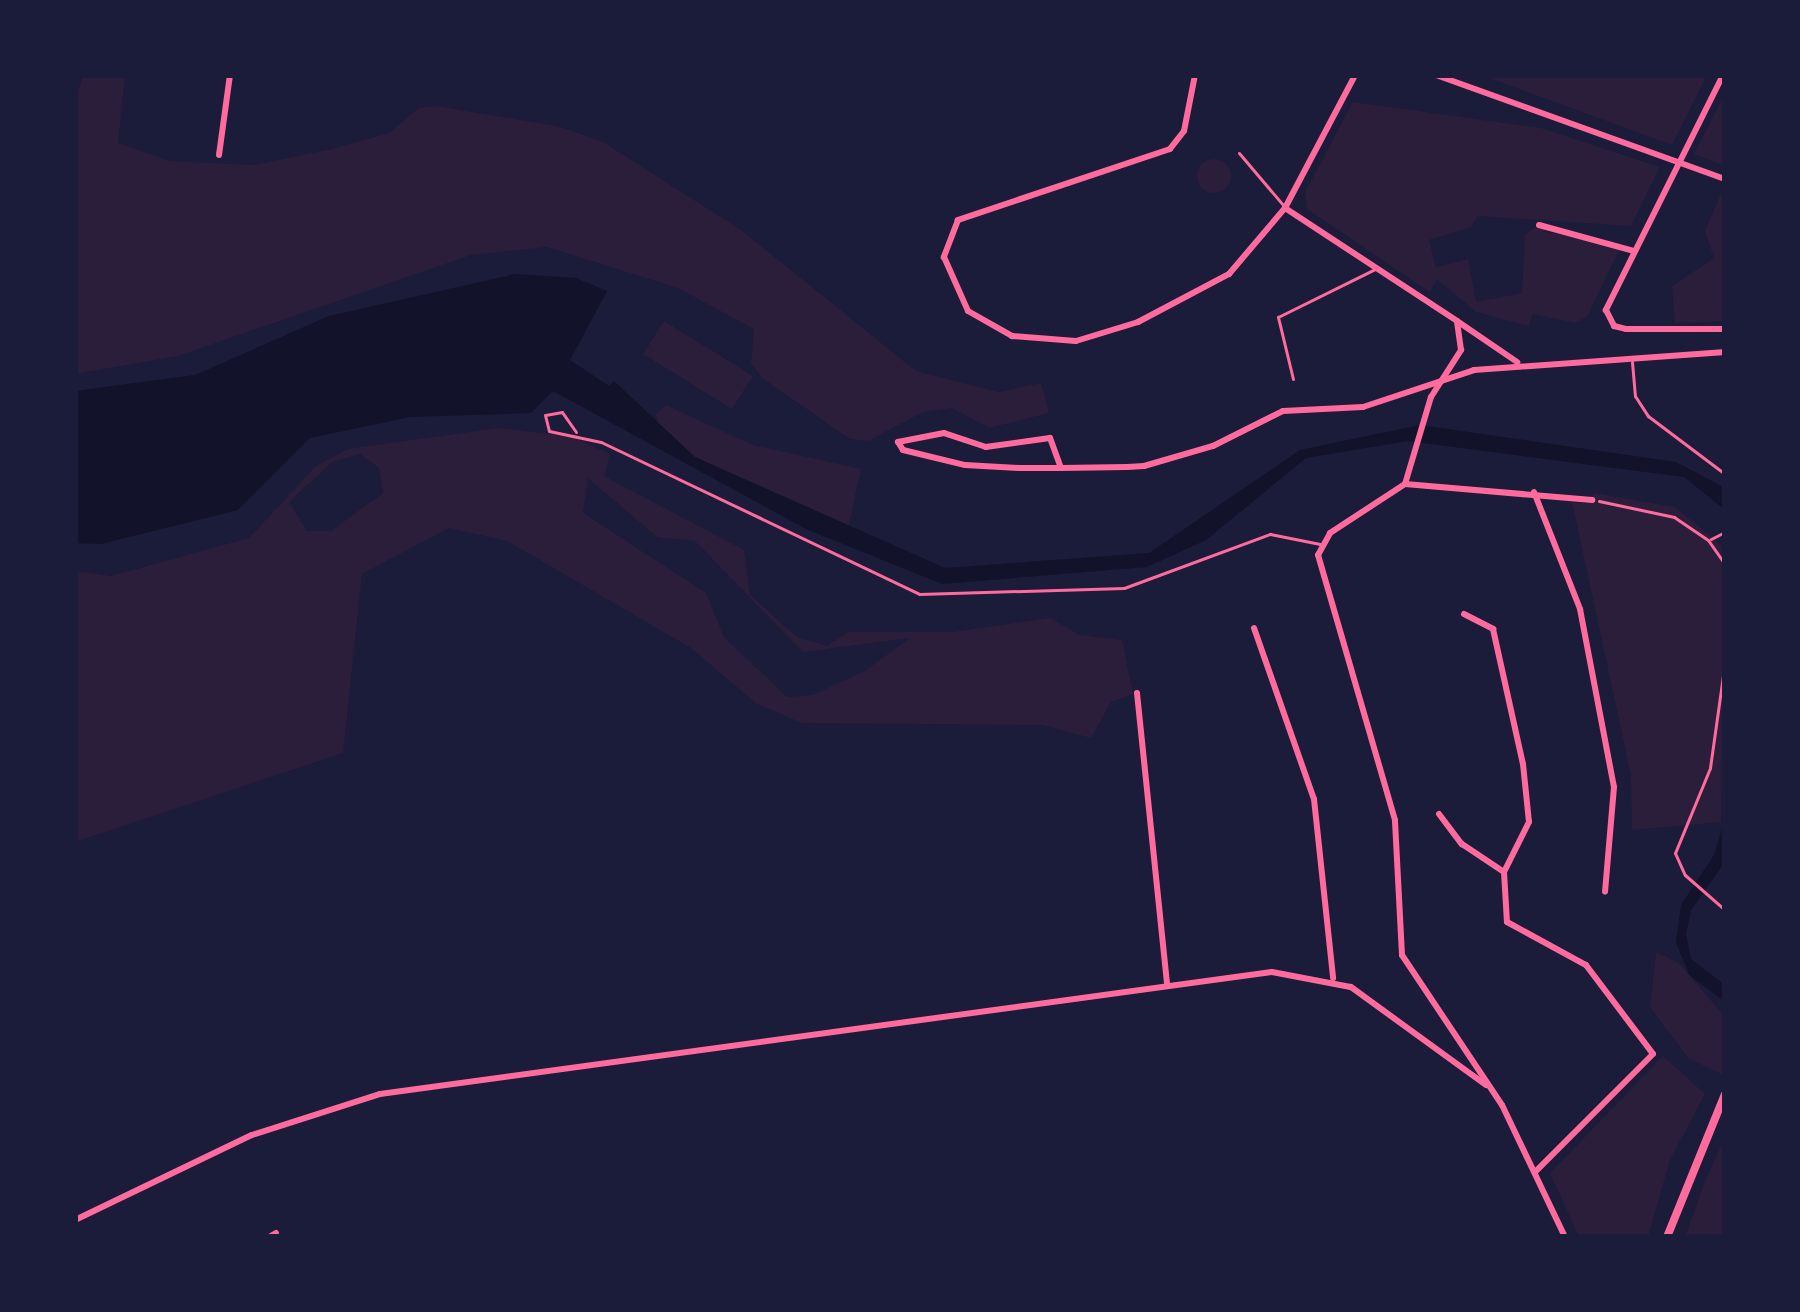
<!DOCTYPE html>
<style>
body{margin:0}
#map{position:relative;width:1800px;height:1312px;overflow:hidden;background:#1b1b3a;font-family:"Varela Round",sans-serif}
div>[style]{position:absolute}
.green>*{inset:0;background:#2a1e3b}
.round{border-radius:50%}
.water>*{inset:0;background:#12122b}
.path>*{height:3px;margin:-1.5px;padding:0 1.5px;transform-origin:1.5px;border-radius:1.5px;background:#ff6b9d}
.service>*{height:3px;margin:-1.5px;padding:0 1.5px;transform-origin:1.5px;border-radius:1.5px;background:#ff6b9d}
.minor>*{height:6px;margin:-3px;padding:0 3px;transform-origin:3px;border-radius:3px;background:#ff6b9d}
.secondary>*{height:8px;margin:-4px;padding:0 4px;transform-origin:4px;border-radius:4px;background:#ff6b9d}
span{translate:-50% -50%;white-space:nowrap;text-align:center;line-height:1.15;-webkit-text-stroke:12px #1b1b3a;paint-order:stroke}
.frame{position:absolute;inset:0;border:78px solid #1b1b3a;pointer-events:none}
</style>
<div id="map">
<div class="green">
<i style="clip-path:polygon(83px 75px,125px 75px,118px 143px,170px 161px,254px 165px,332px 149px,389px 133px,419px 108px,436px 106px,561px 127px,603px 142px,741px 230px,916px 371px,999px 392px,1041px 383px,1049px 413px,989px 428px,952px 408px,923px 412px,868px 441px,850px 439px,762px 378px,751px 363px,754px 329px,678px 288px,547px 247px,471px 255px,178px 356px,75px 374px,75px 100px)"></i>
<i style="clip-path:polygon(1481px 75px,1707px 75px,1672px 145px)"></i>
<i style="clip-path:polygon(1725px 94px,1725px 166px,1694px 154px)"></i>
<i style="clip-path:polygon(1353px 102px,1541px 128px,1660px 167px,1631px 226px,1478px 216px,1471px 227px,1429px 240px,1436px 267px,1468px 259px,1476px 302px,1522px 293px,1525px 235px,1539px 224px,1547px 232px,1622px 244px,1587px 317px,1575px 323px,1533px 314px,1529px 326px,1476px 312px,1437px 279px,1430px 292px,1307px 209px,1305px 192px)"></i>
<i class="round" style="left:1197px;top:159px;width:34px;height:34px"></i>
<i style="clip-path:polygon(1722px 191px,1725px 321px,1675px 323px,1672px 286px,1714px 258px,1705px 231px)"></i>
<i style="clip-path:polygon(664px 321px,753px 376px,732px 409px,643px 354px)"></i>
<i style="clip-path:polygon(666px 405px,753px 445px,861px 469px,848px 529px,695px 457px,659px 427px,656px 414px)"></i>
<i style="clip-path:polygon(evenodd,498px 428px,573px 437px,610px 454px,604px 476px,744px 550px,750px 595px,797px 637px,827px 646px,849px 632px,953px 632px,1050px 618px,1080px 635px,1122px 640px,1133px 694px,1111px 702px,1091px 738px,1042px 725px,802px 723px,757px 704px,691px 648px,507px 541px,449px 528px,362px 574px,343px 753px,75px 842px,75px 571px,111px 576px,249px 538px,316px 466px,348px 449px,498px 428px,360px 454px,379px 468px,383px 493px,331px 531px,307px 531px,289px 502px,332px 462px,360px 454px,498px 428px,588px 478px,657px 537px,695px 541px,803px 652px,910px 638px,866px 670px,813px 695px,787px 697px,724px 637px,706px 593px,583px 513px,588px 478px)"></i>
<i style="clip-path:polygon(1594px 493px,1675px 507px,1725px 548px,1721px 822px,1632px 830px,1631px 775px,1572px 502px,1586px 504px)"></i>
<i style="clip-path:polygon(1656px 952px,1679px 963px,1725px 1017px,1725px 1076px,1688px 1058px,1650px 1007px)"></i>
<i style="clip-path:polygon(1663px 1056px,1705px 1094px,1670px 1160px,1648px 1237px,1579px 1237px,1550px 1173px)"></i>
<i style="clip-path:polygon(1725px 1137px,1725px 1237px,1685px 1237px,1705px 1181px)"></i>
</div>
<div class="water">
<i style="clip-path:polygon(515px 274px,576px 278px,607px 291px,570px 360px,609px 386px,614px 381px,695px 457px,945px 568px,1149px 553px,1300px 450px,1420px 425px,1676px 462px,1725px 488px,1725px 510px,1684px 477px,1408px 441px,1306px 458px,1206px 540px,1147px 567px,942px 584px,806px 529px,553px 391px,531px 413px,410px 417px,310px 438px,238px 510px,101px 544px,75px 543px,75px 391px,195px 375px,329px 316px)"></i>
<i style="clip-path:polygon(1725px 819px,1725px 862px,1691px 910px,1686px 934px,1691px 959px,1725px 985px,1725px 1002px,1689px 975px,1676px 942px,1681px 905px,1714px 855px)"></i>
</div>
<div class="path">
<i style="left:1599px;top:501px;width:77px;rotate:12deg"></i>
<i style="left:1674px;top:517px;width:41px;rotate:34.1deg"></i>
<i style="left:1708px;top:540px;width:29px;rotate:55deg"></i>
<i style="left:1711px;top:539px;width:16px;rotate:-27deg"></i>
<i style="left:1725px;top:661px;width:108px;rotate:98deg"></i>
<i style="left:1710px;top:768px;width:92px;rotate:112.4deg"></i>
<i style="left:1675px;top:853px;width:24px;rotate:66deg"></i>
<i style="left:1685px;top:875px;width:53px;rotate:41.2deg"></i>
</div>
<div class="service">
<i style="left:1239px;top:153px;width:70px;rotate:49.7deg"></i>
<i style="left:1632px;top:362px;width:34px;rotate:85deg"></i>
<i style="left:1635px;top:396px;width:24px;rotate:57deg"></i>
<i style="left:1648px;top:416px;width:96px;rotate:37deg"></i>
<i style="left:1293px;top:379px;width:64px;rotate:-103.6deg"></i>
<i style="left:1278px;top:317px;width:108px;rotate:-26.3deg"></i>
<i style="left:576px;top:432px;width:24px;rotate:-125deg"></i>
<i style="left:562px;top:412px;width:17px;rotate:170deg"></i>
<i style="left:545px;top:415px;width:16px;rotate:76deg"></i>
<i style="left:549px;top:431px;width:53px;rotate:11.9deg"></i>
<i style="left:601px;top:442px;width:352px;rotate:25.5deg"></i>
<i style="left:919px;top:594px;width:205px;rotate:-1.7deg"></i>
<i style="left:1124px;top:588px;width:156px;rotate:-20.3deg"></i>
<i style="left:1270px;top:534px;width:51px;rotate:11.3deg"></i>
</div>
<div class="minor">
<i style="left:1195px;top:75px;width:57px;rotate:101.1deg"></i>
<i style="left:1184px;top:131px;width:23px;rotate:128deg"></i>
<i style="left:1170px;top:149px;width:224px;rotate:161.5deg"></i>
<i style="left:958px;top:220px;width:40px;rotate:111deg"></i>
<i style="left:944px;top:257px;width:59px;rotate:66deg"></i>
<i style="left:968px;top:311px;width:51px;rotate:29.6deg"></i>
<i style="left:1012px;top:336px;width:64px;rotate:4.5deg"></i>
<i style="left:1076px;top:341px;width:65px;rotate:-17deg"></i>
<i style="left:1138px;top:322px;width:103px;rotate:-27.8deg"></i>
<i style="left:1229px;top:274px;width:87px;rotate:-49.7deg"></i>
<i style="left:1285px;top:208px;width:150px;rotate:-62.2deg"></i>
<i style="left:1436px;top:75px;width:307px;rotate:19.8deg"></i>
<i style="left:1723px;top:75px;width:263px;rotate:116.5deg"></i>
<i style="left:1606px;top:310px;width:18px;rotate:63deg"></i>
<i style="left:1614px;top:326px;width:12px;rotate:14deg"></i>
<i style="left:1626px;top:329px;width:99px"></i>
<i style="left:219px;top:155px;width:81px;rotate:-82.2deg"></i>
<i style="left:1285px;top:208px;width:206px;rotate:33.3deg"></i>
<i style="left:1539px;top:225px;width:98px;rotate:15.3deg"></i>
<i style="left:1061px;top:468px;width:32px;rotate:-110deg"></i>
<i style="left:1050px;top:438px;width:65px;rotate:172deg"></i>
<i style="left:986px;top:447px;width:44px;rotate:-161.6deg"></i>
<i style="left:944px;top:433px;width:47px;rotate:168.9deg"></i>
<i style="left:898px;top:442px;width:9px;rotate:58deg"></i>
<i style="left:903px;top:450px;width:64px;rotate:13.6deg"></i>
<i style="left:965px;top:465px;width:54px;rotate:3.2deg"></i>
<i style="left:1019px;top:468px;width:42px"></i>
<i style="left:1061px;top:468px;width:66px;rotate:-0.9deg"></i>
<i style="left:1127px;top:467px;width:17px;rotate:-3deg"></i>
<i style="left:1144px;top:466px;width:72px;rotate:-16.2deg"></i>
<i style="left:1213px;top:446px;width:78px;rotate:-26.6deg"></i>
<i style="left:1283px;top:411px;width:80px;rotate:-2.9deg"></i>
<i style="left:1363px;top:407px;width:117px;rotate:-18.4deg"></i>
<i style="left:1474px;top:370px;width:252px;rotate:-4.1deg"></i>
<i style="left:1405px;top:484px;width:91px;rotate:-73.4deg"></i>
<i style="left:1431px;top:397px;width:56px;rotate:-57.4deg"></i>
<i style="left:1461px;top:350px;width:29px;rotate:-98deg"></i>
<i style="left:1457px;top:321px;width:73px;rotate:34.3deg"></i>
<i style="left:1534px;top:492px;width:126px;rotate:68.5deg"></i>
<i style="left:1580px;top:609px;width:181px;rotate:79.2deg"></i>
<i style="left:1614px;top:787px;width:105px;rotate:94.9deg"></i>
<i style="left:1464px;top:614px;width:33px;rotate:27deg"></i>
<i style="left:1493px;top:629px;width:138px;rotate:77.5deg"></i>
<i style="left:1523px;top:764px;width:58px;rotate:84.1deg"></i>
<i style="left:1529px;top:822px;width:56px;rotate:116.6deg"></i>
<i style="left:1504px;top:872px;width:50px;rotate:86.6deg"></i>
<i style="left:1507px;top:922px;width:90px;rotate:28.6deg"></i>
<i style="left:1586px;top:965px;width:111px;rotate:53deg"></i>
<i style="left:1653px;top:1054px;width:167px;rotate:135deg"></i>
<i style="left:1254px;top:628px;width:181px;rotate:70.7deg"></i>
<i style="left:1314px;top:799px;width:180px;rotate:83.9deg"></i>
<i style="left:1137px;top:693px;width:293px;rotate:84.1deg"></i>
<i style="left:1439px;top:814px;width:38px;rotate:53deg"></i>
<i style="left:1462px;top:844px;width:50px;rotate:33.7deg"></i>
<i style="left:75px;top:1220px;width:196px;rotate:-25.7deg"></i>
<i style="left:252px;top:1135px;width:134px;rotate:-17.8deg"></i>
<i style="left:380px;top:1094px;width:900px;rotate:-7.79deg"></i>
<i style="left:1272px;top:972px;width:80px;rotate:10.8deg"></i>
<i style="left:1351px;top:987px;width:167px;rotate:36deg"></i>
<i style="left:269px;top:1237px;width:8px;rotate:-30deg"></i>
<i style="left:1565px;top:1237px;width:146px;rotate:-115.5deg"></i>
<i style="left:1502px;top:1105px;width:180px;rotate:-123.7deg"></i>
<i style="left:1402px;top:955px;width:135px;rotate:-93deg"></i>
<i style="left:1395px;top:820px;width:276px;rotate:-106.2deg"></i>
<i style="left:1318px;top:555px;width:25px;rotate:-61deg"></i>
<i style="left:1330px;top:533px;width:90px;rotate:-33.2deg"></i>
<i style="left:1405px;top:484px;width:188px;rotate:4.9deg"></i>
</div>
<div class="secondary">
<i style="left:1667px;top:1237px;width:154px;rotate:-67.9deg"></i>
</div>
<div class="frame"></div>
</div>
